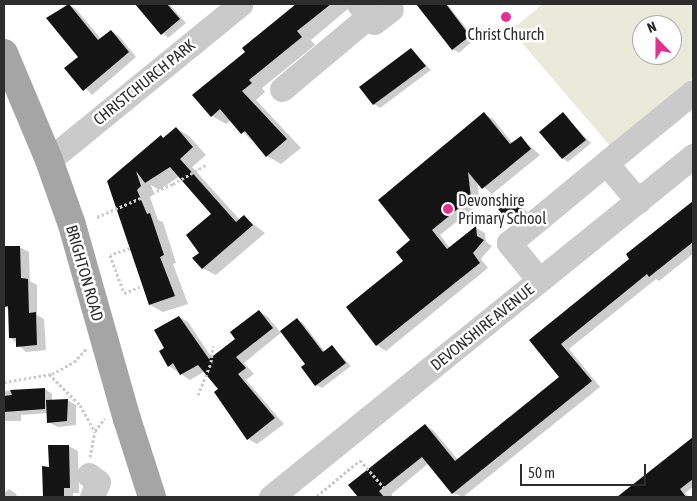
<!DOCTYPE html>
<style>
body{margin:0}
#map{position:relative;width:697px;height:501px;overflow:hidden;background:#fff;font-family:"Asap Condensed",sans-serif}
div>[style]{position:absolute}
.green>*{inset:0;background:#eaeadb}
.shadow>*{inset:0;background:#0003}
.building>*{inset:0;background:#141414}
.path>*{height:3px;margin-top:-1.5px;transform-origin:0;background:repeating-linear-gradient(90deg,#cacaca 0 2.5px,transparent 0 5px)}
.minor>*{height:25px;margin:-12.5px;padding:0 12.5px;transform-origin:12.5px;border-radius:12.5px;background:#cacaca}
.major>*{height:28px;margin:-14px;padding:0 14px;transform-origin:14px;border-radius:14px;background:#a5a5a5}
.dots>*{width:14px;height:14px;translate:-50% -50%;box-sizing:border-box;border:2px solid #fff;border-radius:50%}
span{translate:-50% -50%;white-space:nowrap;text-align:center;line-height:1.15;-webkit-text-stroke:5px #fff;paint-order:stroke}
.poi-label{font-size:16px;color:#2d2d2d}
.left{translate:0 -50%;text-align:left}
.street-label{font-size:16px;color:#2d2d2d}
.frame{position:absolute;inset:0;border:5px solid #2d2d2d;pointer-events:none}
.north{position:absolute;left:632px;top:15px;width:50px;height:50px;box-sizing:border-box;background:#fff;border:1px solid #ababab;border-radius:50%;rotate:338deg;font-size:14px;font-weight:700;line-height:20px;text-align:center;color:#2d2d2d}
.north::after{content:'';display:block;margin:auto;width:18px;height:22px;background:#e13290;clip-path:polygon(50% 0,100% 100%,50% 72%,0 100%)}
.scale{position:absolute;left:520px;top:464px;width:126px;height:22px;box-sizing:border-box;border:2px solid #2d2d2d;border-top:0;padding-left:6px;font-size:15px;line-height:18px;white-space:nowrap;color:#2d2d2d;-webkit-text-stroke:4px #fff;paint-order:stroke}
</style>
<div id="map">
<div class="green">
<i style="clip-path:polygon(evenodd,543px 4px,693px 4px,693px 78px,610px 146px,511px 30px,543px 4px,642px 25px,672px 25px,672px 55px,642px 55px,642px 25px)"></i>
</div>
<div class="shadow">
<i style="clip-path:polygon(68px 4px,76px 9px,101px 39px,111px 31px,119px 36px,136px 57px,92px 95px,66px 68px,80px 57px,48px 18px)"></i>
<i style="clip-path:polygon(145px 4px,169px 4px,186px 23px,168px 38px,140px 8px)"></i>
<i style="clip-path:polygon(297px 4px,346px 4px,349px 8px,311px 40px,315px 45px,262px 88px,265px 92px,256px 100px,301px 148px,281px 164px,267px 156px,231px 120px,226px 124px,212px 116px,247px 52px,244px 48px)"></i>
<i style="clip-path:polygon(417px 4px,447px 4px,475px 39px,459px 53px,453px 49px)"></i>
<i style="clip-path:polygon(411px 50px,431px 70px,380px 108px,374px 104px,361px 88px)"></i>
<i style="clip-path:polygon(484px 114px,493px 119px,513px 144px,521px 138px,540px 155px,492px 194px,477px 181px,480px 203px,440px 235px,450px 248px,476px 228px,485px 233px,486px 242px,492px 246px,481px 259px,488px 268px,386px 351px,377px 345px,348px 308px,405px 261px,412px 240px)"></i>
<i style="clip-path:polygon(563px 114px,591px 143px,568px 162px,562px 158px)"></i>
<i style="clip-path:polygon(176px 128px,189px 136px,206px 155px,192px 167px,240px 220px,244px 217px,265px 233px,216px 275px,202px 268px,201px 253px,212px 214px,180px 176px,159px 190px,151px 185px,154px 194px,150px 197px,158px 220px,163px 222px,176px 263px,173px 264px,188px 304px,163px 312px,150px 305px,109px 182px,161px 137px,164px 138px)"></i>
<i style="clip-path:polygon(513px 198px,530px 215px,517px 225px,510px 222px)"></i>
<i style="clip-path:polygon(693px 203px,693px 254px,659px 281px,656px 279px,569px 349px,600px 387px,463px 497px,453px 493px,429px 463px,388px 497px,360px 497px,350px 485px,425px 425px,434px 431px,458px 460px,560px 377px,530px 340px,631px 259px,627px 255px)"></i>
<i style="clip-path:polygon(19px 247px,29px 252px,30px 281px,37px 285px,37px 315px,44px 319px,46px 350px,26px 352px,11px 338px,10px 310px,4px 306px,4px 248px)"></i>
<i style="clip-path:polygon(259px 311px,268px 317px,280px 332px,297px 320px,303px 323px,325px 352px,332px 346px,351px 366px,322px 388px,316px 385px,307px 365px,282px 332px,244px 363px,254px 374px,246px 380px,284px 424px,257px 444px,248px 439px,220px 389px,205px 371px,190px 380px,169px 366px,166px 348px,179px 317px,188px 322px,212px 358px,237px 339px)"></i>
<i style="clip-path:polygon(45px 389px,52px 394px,52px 401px,67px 400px,76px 405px,76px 425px,58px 427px,48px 422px,48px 413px,21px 415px,21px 421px,4px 421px,4px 391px)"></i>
<i style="clip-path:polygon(693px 439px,693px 487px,685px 493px,689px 497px,620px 497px)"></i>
<i style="clip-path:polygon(69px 446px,78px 451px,79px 493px,73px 493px,73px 497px,45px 497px,43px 468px,51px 468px)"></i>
<i style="clip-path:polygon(9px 489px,15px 493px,18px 497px,4px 497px,4px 493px)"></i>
</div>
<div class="building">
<i style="clip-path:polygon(69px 4px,98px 40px,111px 30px,129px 52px,83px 91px,64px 68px,78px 57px,46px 18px)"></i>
<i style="clip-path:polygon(135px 4px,167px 4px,180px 19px,161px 35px)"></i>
<i style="clip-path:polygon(296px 4px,331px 4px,297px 31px,302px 37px,249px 80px,252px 83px,242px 91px,287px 139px,266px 157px,245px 131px,241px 134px,220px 109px,211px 117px,192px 95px,245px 52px,242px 48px)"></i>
<i style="clip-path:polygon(416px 4px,446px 4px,470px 36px,452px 50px)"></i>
<i style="clip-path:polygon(411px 48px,426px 66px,373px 105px,359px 87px)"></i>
<i style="clip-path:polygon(484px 112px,510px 144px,521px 136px,531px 149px,482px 189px,468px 172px,471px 198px,432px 230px,447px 249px,476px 226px,477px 236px,484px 240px,473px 253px,480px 263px,376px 346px,346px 307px,403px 261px,396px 252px,410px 240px,378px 200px)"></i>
<i style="clip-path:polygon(563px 112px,586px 140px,562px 159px,539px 132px)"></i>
<i style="clip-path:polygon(176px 127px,193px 147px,180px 159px,236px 222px,244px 215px,253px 225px,202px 269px,192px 258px,199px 253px,186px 235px,211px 214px,170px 167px,145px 183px,136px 171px,141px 186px,137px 190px,147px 214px,150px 213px,164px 255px,160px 257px,175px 296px,149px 305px,107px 181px,161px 135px,163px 138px)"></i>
<i style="clip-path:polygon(513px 197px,524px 211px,510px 223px,498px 209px)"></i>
<i style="clip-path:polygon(693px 201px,693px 242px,649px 277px,647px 274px,561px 344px,592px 381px,452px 494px,422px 457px,379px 491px,384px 497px,358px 497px,348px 485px,425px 424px,455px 461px,559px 377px,529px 340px,629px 259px,626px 254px)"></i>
<i style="clip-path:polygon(4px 246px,20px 246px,21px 278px,28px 279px,29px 313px,36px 312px,37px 345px,16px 347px,16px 338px,9px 338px,8px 306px,4px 307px)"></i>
<i style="clip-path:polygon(259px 310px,273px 328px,236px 357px,246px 368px,238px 374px,275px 418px,247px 440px,214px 392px,218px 389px,198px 365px,180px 375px,173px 363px,168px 367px,159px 351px,164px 348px,154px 330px,179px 316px,209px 359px,235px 339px,230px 332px)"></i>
<i style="clip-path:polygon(297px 318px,323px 352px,332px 345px,346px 363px,315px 386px,301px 367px,305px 364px,280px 331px)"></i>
<i style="clip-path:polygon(45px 388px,45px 409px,4px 412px,4px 396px,12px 395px,10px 390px)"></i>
<i style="clip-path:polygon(68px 399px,67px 421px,47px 423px,46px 400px)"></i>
<i style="clip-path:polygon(693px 437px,693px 479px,680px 489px,686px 497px,617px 497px)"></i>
<i style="clip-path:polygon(48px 445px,69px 445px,70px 488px,64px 488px,64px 497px,43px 497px,42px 466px,49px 467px)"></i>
</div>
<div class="path">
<i style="left:97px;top:217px;width:83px;rotate:-23.5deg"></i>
<i style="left:173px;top:184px;width:39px;rotate:-30deg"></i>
<i style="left:130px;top:248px;width:21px;rotate:161deg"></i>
<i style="left:110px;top:255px;width:40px;rotate:69.8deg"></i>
<i style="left:124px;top:293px;width:17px;rotate:-21deg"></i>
<i style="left:4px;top:332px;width:1px"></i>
<i style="left:49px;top:374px;width:44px;rotate:45deg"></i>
<i style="left:80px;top:405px;width:29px;rotate:61deg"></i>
<i style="left:4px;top:382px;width:49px;rotate:-9.5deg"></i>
<i style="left:52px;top:374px;width:25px;rotate:-29deg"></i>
<i style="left:74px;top:362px;width:18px;rotate:-47deg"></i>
<i style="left:198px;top:395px;width:35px;rotate:-68deg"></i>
<i style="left:211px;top:362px;width:16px;rotate:-83deg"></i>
<i style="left:90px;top:457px;width:26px;rotate:-79deg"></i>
<i style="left:95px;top:431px;width:16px;rotate:-52deg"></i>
<i style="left:317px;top:496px;width:56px;rotate:-39.9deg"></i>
<i style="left:360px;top:460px;width:49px;rotate:49.1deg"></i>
</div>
<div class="minor">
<i style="left:374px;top:22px;width:21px;rotate:-37deg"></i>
<i style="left:282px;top:89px;width:114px;rotate:-40deg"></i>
<i style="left:369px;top:16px;width:16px;rotate:-130deg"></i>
<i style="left:49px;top:160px;width:247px;rotate:-39.2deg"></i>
<i style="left:606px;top:163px;width:112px;rotate:-39.2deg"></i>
<i style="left:539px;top:280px;width:48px;rotate:-129deg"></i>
<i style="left:509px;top:243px;width:126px;rotate:-39.5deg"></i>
<i style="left:606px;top:163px;width:50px;rotate:49.9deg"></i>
<i style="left:89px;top:475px;width:11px;rotate:38deg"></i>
<i style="left:98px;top:482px;width:16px;rotate:112deg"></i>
<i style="left:271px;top:497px;width:543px;rotate:-38.94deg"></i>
</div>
<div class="major">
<i style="left:4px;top:53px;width:116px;rotate:67.2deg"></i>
<i style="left:49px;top:160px;width:69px;rotate:70.5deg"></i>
<i style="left:72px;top:225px;width:202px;rotate:74.2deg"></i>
<i style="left:127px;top:419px;width:82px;rotate:72.2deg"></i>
</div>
<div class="dots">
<i style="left:506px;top:17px;background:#e13290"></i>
<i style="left:448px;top:209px;background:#e13290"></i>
</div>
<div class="poi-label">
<span style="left:506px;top:34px">Christ Church</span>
<span class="left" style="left:458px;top:209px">Devonshire<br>Primary School</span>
</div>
<div class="street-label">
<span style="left:144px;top:82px;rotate:-39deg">CHRISTCHURCH PARK</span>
<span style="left:85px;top:273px;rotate:74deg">BRIGHTON ROAD</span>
<span style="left:482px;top:327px;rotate:-39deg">DEVONSHIRE AVENUE</span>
</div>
<div class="frame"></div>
<div class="north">N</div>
<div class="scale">50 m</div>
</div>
